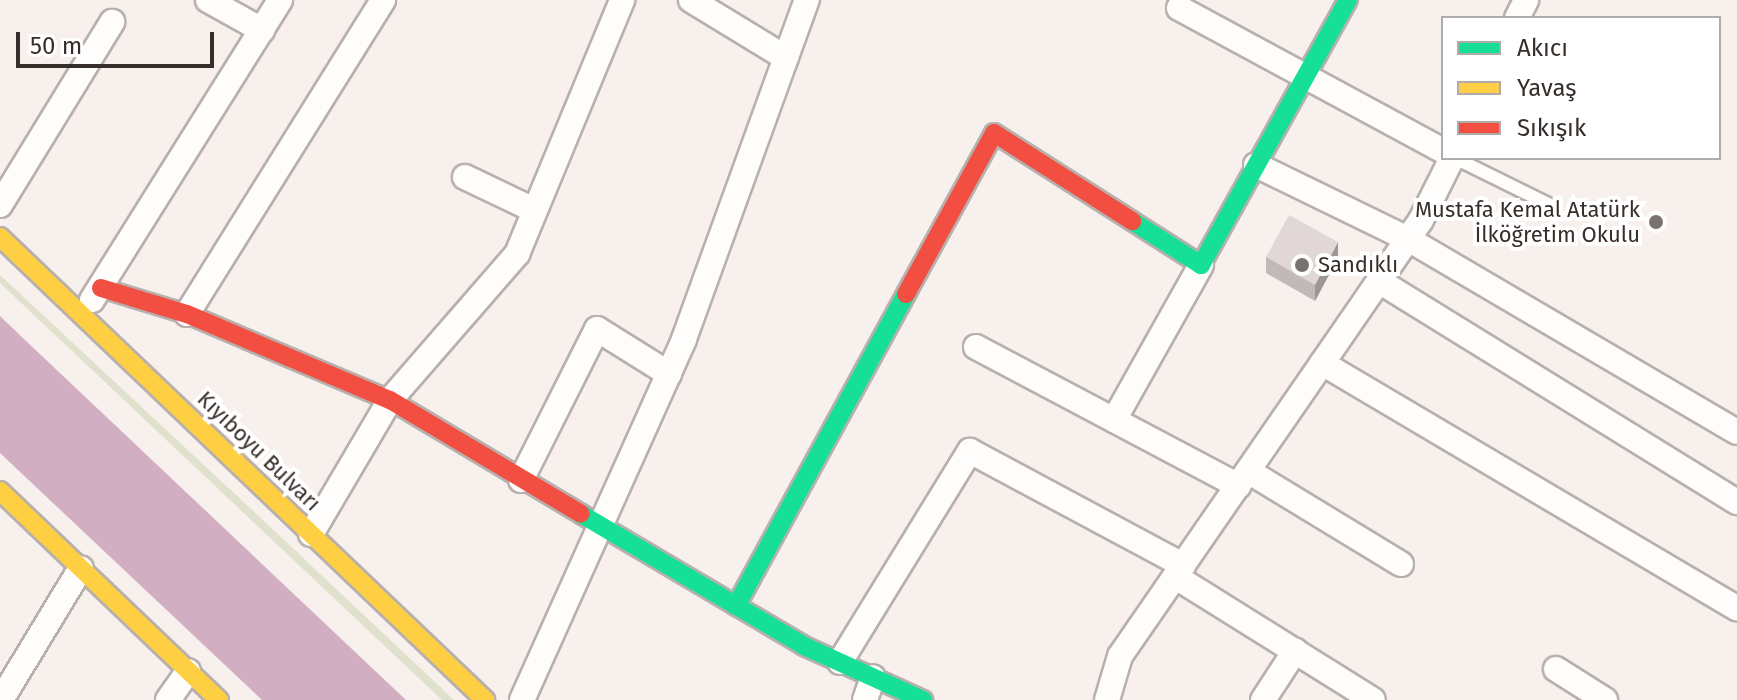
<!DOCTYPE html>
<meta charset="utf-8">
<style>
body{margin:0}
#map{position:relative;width:1737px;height:700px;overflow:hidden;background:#f8f0ec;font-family:"Fira Sans",sans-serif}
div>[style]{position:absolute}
.green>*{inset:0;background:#e0e1cc}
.water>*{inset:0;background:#d1aec2}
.roads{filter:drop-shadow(2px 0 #b7b0ac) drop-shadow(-2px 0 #b7b0ac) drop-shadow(0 2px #b7b0ac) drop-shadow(0 -2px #b7b0ac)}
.lane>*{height:12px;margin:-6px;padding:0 6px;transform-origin:6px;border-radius:6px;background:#fefdfc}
.street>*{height:24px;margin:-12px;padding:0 12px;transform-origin:12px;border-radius:12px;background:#fefdfc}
.fast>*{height:18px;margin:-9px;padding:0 9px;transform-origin:9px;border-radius:9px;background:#16e098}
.slow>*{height:18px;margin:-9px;padding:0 9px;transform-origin:9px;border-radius:9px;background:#ffcf43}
.jam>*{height:18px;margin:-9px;padding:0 9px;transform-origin:9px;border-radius:9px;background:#f24e42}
.wall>*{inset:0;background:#c1b9b8}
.shaded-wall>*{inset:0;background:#9d9696}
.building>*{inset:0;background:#e0d7d6}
.dots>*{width:22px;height:22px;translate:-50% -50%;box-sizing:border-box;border:4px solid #fff;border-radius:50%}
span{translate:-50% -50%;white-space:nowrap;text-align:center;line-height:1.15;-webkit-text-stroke:8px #fff;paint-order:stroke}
.poi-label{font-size:22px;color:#362e2a}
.right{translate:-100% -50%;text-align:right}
.left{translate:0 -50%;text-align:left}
.street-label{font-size:22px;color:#362e2a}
.legend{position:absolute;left:1441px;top:16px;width:280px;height:144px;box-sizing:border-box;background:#fff;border:2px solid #afabaa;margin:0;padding:10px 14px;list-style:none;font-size:24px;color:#362e2a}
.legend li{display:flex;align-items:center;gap:16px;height:40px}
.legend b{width:40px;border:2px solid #afabaa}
.scale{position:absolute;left:16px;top:32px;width:198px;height:36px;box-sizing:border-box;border:4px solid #362e2a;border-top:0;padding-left:10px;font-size:24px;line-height:28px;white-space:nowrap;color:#362e2a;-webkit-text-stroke:6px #fff;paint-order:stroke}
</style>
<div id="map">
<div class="green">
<i style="clip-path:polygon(0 275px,265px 522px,454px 700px,442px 700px,0 283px)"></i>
</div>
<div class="water">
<i style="clip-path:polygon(0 316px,25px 340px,406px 700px,262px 700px,0 453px)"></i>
</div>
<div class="roads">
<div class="lane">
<i style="left:1455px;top:158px;width:110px;rotate:26.3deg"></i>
</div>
<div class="street">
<i style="left:208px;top:0;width:62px;rotate:29.1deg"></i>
<i style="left:691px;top:0;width:111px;rotate:31.4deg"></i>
<i style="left:1179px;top:8px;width:300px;rotate:28.4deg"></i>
<i style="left:1517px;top:18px;width:20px;rotate:-63deg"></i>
<i style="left:1256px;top:165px;width:169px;rotate:26deg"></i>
<i style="left:1408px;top:239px;width:381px;rotate:30.4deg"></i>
<i style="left:465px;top:177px;width:76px;rotate:25.6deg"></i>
<i style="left:0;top:205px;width:215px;rotate:-58.5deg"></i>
<i style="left:1379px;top:281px;width:421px;rotate:31.7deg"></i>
<i style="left:92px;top:300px;width:354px;rotate:-57.9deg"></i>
<i style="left:187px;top:314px;width:370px;rotate:-58deg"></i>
<i style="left:976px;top:347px;width:297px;rotate:27.9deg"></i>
<i style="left:1322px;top:363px;width:482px;rotate:30.6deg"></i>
<i style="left:1114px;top:420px;width:178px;rotate:-60.7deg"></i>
<i style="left:1248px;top:471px;width:179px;rotate:31.3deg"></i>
<i style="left:521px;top:480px;width:169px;rotate:-63.3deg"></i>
<i style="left:597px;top:329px;width:85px;rotate:32deg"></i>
<i style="left:311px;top:534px;width:156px;rotate:-59.5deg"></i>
<i style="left:390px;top:400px;width:194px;rotate:-49deg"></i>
<i style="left:517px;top:254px;width:275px;rotate:-67.5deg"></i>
<i style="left:1176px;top:577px;width:232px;rotate:32deg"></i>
<i style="left:840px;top:662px;width:248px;rotate:-58.4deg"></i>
<i style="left:970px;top:451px;width:242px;rotate:28.2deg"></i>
<i style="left:1556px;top:669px;width:58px;rotate:32.3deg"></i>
<i style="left:1px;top:700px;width:154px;rotate:-58.8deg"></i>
<i style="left:168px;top:700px;width:35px;rotate:-55deg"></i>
<i style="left:522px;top:700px;width:396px;rotate:-65.8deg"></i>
<i style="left:684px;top:339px;width:361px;rotate:-70.1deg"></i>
<i style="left:865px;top:700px;width:24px;rotate:-71deg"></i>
<i style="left:1107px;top:700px;width:46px;rotate:-73.5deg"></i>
<i style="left:1120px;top:656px;width:530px;rotate:-55.38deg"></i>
<i style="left:1421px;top:220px;width:69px;rotate:-63.4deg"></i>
<i style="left:1263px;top:700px;width:59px;rotate:-56.9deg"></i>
</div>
<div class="fast">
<i style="left:1132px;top:221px;width:82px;rotate:32.5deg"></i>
<i style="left:1201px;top:265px;width:303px;rotate:-61deg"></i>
<i style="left:581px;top:514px;width:259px;rotate:30.6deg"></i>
<i style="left:804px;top:646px;width:131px;rotate:24.4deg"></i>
<i style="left:736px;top:606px;width:355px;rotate:-61.4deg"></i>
</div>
<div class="slow">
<i style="left:0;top:237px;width:671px;rotate:43.67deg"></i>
<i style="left:0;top:491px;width:303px;rotate:43.7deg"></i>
</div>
<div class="jam">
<i style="left:101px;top:288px;width:90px;rotate:16.8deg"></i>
<i style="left:187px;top:314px;width:220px;rotate:23deg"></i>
<i style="left:390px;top:400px;width:222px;rotate:30.8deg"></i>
<i style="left:906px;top:294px;width:183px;rotate:-61.3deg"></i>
<i style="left:994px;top:133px;width:164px;rotate:32.5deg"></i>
</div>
</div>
<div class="wall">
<i style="clip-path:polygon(1266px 257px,1338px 258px,1315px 301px,1266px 273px)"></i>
</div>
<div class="shaded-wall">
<i style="clip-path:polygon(1338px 242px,1338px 258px,1315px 301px,1315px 285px)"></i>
</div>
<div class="building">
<i style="clip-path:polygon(1289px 215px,1338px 242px,1315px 285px,1266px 257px)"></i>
</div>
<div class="dots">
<i style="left:1656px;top:222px;background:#7a726e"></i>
<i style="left:1302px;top:265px;background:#7a726e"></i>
</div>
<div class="poi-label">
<span class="right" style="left:1640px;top:222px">Mustafa Kemal Atatürk<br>İlköğretim Okulu</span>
<span class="left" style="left:1318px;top:265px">Sandıklı</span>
</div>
<div class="street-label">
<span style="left:259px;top:451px;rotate:44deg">Kıyıboyu Bulvarı</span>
</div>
<ul class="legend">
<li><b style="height:10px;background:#16e098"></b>Akıcı</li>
<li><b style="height:10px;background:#ffcf43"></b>Yavaş</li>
<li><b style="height:10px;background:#f24e42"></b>Sıkışık</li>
</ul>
<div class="scale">50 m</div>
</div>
